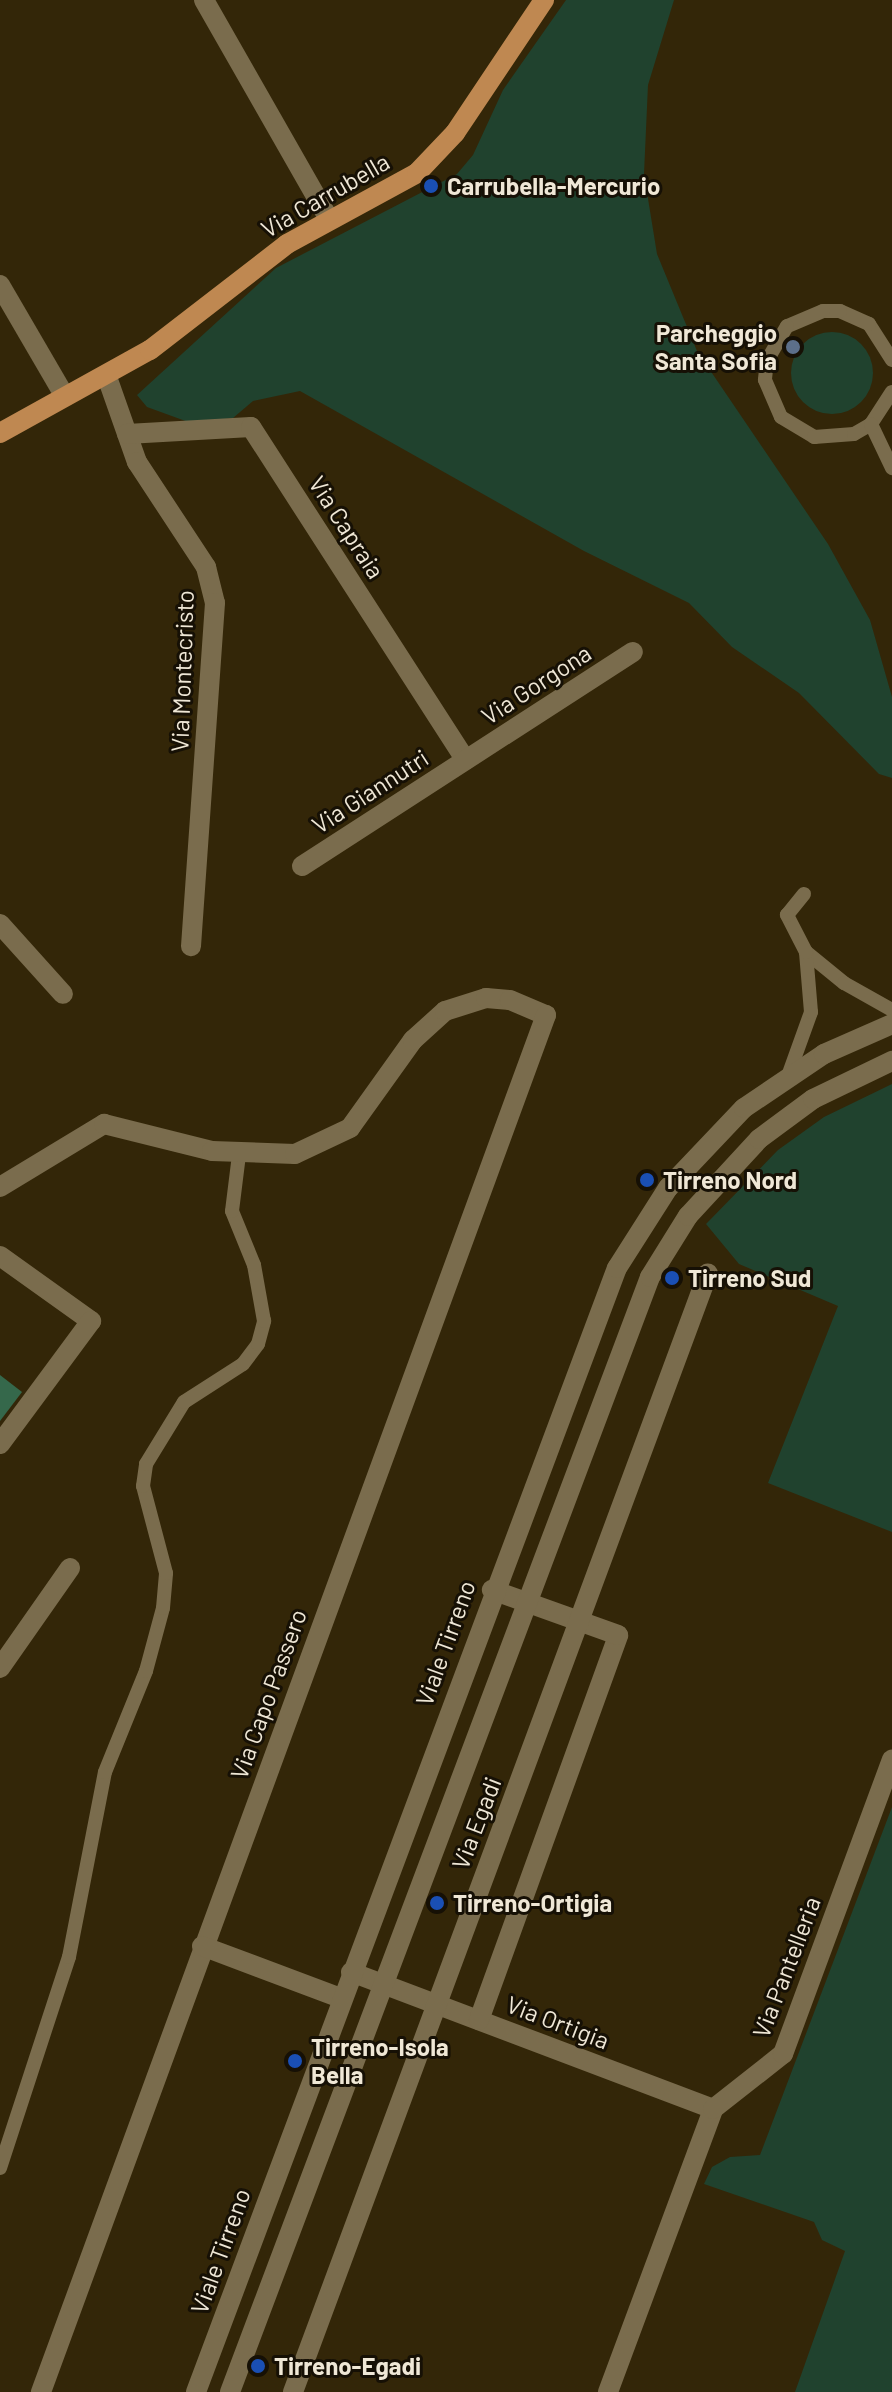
<!DOCTYPE html>
<style>
body{margin:0}
#map{position:relative;width:892px;height:2392px;overflow:hidden;background:#332608;font-family:Barlow,sans-serif}
div>[style]{position:absolute}
.green>*{inset:0;background:#20422e}
.round{border-radius:50%}
.forest>*{inset:0;background:#35684b}
.service>*{height:14px;margin:-7px;padding:0 7px;transform-origin:7px;border-radius:7px;background:#7a6c4d}
.minor>*{height:20px;margin:-10px;padding:0 10px;transform-origin:10px;border-radius:10px;background:#7a6c4d}
.tertiary>*{height:20px;margin:-10px;padding:0 10px;transform-origin:10px;border-radius:10px;background:#7a6c4d}
.primary>*{height:20px;margin:-10px;padding:0 10px;transform-origin:10px;border-radius:10px;background:#bf8851}
.dots>*{width:22px;height:22px;translate:-50% -50%;box-sizing:border-box;border:4px solid #161005;border-radius:50%}
span{translate:-50% -50%;white-space:nowrap;text-align:center;line-height:1.15;-webkit-text-stroke:6px #161005;paint-order:stroke}
.poi-label{font-size:24px;color:#efe7d6;font-weight:700}
.left{translate:0 -50%;text-align:left}
.right{translate:-100% -50%;text-align:right}
.street-label{font-size:24px;color:#efe7d6}
</style>
<div id="map">
<div class="green">
<i style="clip-path:polygon(566px 0,674px 0,648px 85px,644px 174px,657px 254px,697px 351px,828px 544px,870px 620px,892px 697px,892px 778px,879px 774px,799px 693px,732px 647px,689px 603px,584px 551px,300px 391px,253px 401px,233px 418px,191px 423px,147px 407px,137px 395px,276px 268px,457px 174px,473px 155px,503px 90px)"></i>
<i class="round" style="left:791px;top:332px;width:82px;height:82px"></i>
<i style="clip-path:polygon(892px 1084px,892px 1532px,768px 1483px,838px 1306px,739px 1264px,706px 1224px,778px 1150px,824px 1117px)"></i>
<i style="clip-path:polygon(892px 1807px,892px 2392px,795px 2392px,845px 2251px,822px 2240px,814px 2222px,704px 2184px,712px 2167px,730px 2157px,760px 2155px)"></i>
</div>
<div class="forest">
<i style="clip-path:polygon(0 1375px,22px 1392px,0 1421px)"></i>
</div>
<div class="service">
<i style="left:892px;top:360px;width:43px;rotate:-122.6deg"></i>
<i style="left:869px;top:324px;width:32px;rotate:-156deg"></i>
<i style="left:840px;top:311px;width:17px;rotate:180deg"></i>
<i style="left:823px;top:311px;width:39px;rotate:157deg"></i>
<i style="left:787px;top:326px;width:39px;rotate:120deg"></i>
<i style="left:767px;top:360px;width:20px;rotate:96deg"></i>
<i style="left:765px;top:380px;width:40px;rotate:66.6deg"></i>
<i style="left:781px;top:417px;width:39px;rotate:31deg"></i>
<i style="left:814px;top:437px;width:40px;rotate:-4.3deg"></i>
<i style="left:854px;top:434px;width:20px;rotate:-30deg"></i>
<i style="left:871px;top:424px;width:38px;rotate:-57deg"></i>
<i style="left:871px;top:424px;width:49px;rotate:64.5deg"></i>
<i style="left:806px;top:952px;width:49px;rotate:39.2deg"></i>
<i style="left:844px;top:983px;width:55px;rotate:29.4deg"></i>
<i style="left:788px;top:1076px;width:68px;rotate:-70.2deg"></i>
<i style="left:811px;top:1012px;width:60px;rotate:-94.8deg"></i>
<i style="left:806px;top:952px;width:42px;rotate:-117.2deg"></i>
<i style="left:787px;top:915px;width:27px;rotate:-51deg"></i>
<i style="left:0;top:2168px;width:222px;rotate:-71.9deg"></i>
<i style="left:69px;top:1957px;width:188px;rotate:-79deg"></i>
<i style="left:105px;top:1772px;width:109px;rotate:-67.9deg"></i>
<i style="left:146px;top:1671px;width:65px;rotate:-74.9deg"></i>
<i style="left:163px;top:1608px;width:35px;rotate:-85deg"></i>
<i style="left:166px;top:1573px;width:90px;rotate:-104.8deg"></i>
<i style="left:143px;top:1486px;width:22px;rotate:-82deg"></i>
<i style="left:146px;top:1464px;width:73px;rotate:-58.5deg"></i>
<i style="left:184px;top:1402px;width:70px;rotate:-32.8deg"></i>
<i style="left:243px;top:1364px;width:25px;rotate:-53deg"></i>
<i style="left:258px;top:1344px;width:24px;rotate:-75deg"></i>
<i style="left:264px;top:1321px;width:57px;rotate:-100.1deg"></i>
<i style="left:254px;top:1265px;width:58px;rotate:-112.2deg"></i>
<i style="left:232px;top:1211px;width:56px;rotate:-82.9deg"></i>
</div>
<div class="minor">
<i style="left:204px;top:0;width:252px;rotate:60.3deg"></i>
<i style="left:0;top:285px;width:127px;rotate:59.8deg"></i>
<i style="left:107px;top:377px;width:90px;rotate:70.6deg"></i>
<i style="left:137px;top:462px;width:126px;rotate:56.7deg"></i>
<i style="left:206px;top:567px;width:37px;rotate:76deg"></i>
<i style="left:215px;top:603px;width:344px;rotate:94deg"></i>
<i style="left:127px;top:434px;width:124px;rotate:-3.2deg"></i>
<i style="left:251px;top:427px;width:396px;rotate:57.2deg"></i>
<i style="left:302px;top:866px;width:394px;rotate:-32.9deg"></i>
<i style="left:0;top:924px;width:94px;rotate:48deg"></i>
<i style="left:0;top:1187px;width:122px;rotate:-31.2deg"></i>
<i style="left:104px;top:1124px;width:111px;rotate:14deg"></i>
<i style="left:212px;top:1151px;width:83px;rotate:2.1deg"></i>
<i style="left:295px;top:1154px;width:61px;rotate:-25.3deg"></i>
<i style="left:350px;top:1128px;width:108px;rotate:-54.4deg"></i>
<i style="left:413px;top:1040px;width:43px;rotate:-42.2deg"></i>
<i style="left:445px;top:1011px;width:43px;rotate:-17.6deg"></i>
<i style="left:486px;top:998px;width:24px;rotate:5deg"></i>
<i style="left:510px;top:1000px;width:39px;rotate:23deg"></i>
<i style="left:546px;top:1015px;width:1467px;rotate:110.14deg"></i>
<i style="left:0;top:1256px;width:112px;rotate:35.5deg"></i>
<i style="left:91px;top:1321px;width:153px;rotate:126.5deg"></i>
<i style="left:0;top:1668px;width:122px;rotate:-55deg"></i>
<i style="left:202px;top:1946px;width:147px;rotate:20.6deg"></i>
<i style="left:351px;top:1972px;width:387px;rotate:20.7deg"></i>
<i style="left:479px;top:2020px;width:409px;rotate:-70.1deg"></i>
<i style="left:618px;top:1635px;width:134px;rotate:-160.3deg"></i>
<i style="left:293px;top:2392px;width:1193px;rotate:-69.65deg"></i>
<i style="left:608px;top:2392px;width:302px;rotate:-69.6deg"></i>
<i style="left:713px;top:2109px;width:89px;rotate:-38.2deg"></i>
<i style="left:783px;top:2054px;width:314px;rotate:-69.7deg"></i>
</div>
<div class="tertiary">
<i style="left:196px;top:2392px;width:1200px;rotate:-69.47deg"></i>
<i style="left:617px;top:1268px;width:95px;rotate:-57.5deg"></i>
<i style="left:668px;top:1188px;width:110px;rotate:-46.5deg"></i>
<i style="left:744px;top:1108px;width:97px;rotate:-34deg"></i>
<i style="left:824px;top:1054px;width:74px;rotate:-23.8deg"></i>
<i style="left:230px;top:2392px;width:1191px;rotate:-69.36deg"></i>
<i style="left:650px;top:1277px;width:72px;rotate:-58.1deg"></i>
<i style="left:688px;top:1216px;width:105px;rotate:-47.3deg"></i>
<i style="left:759px;top:1139px;width:67px;rotate:-36.5deg"></i>
<i style="left:813px;top:1099px;width:88px;rotate:-25.7deg"></i>
</div>
<div class="primary">
<i style="left:0;top:433px;width:171px;rotate:-29deg"></i>
<i style="left:150px;top:350px;width:173px;rotate:-37.7deg"></i>
<i style="left:287px;top:244px;width:148px;rotate:-28.6deg"></i>
<i style="left:417px;top:173px;width:55px;rotate:-46.5deg"></i>
<i style="left:455px;top:133px;width:160px;rotate:-56.2deg"></i>
</div>
<div class="dots">
<i style="left:431px;top:186px;background:#1a4fb4"></i>
<i style="left:793px;top:347px;background:#5c6f8a"></i>
<i style="left:647px;top:1180px;background:#1a4fb4"></i>
<i style="left:672px;top:1278px;background:#1a4fb4"></i>
<i style="left:437px;top:1903px;background:#1a4fb4"></i>
<i style="left:295px;top:2061px;background:#1a4fb4"></i>
<i style="left:258px;top:2366px;background:#1a4fb4"></i>
</div>
<div class="poi-label">
<span class="left" style="left:447px;top:186px">Carrubella-Mercurio</span>
<span class="right" style="left:777px;top:347px">Parcheggio<br>Santa Sofia</span>
<span class="left" style="left:663px;top:1180px">Tirreno Nord</span>
<span class="left" style="left:688px;top:1278px">Tirreno Sud</span>
<span class="left" style="left:453px;top:1903px">Tirreno-Ortigia</span>
<span class="left" style="left:311px;top:2061px">Tirreno-Isola<br>Bella</span>
<span class="left" style="left:274px;top:2366px">Tirreno-Egadi</span>
</div>
<div class="street-label">
<span style="left:325px;top:195px;rotate:-30deg">Via Carrubella</span>
<span style="left:347px;top:527px;rotate:57deg">Via Capraia</span>
<span style="left:182px;top:671px;rotate:-88deg">Via Montecristo</span>
<span style="left:536px;top:684px;rotate:-33deg">Via Gorgona</span>
<span style="left:370px;top:791px;rotate:-33deg">Via Giannutri</span>
<span style="left:445px;top:1643px;rotate:-70deg">Viale Tirreno</span>
<span style="left:268px;top:1694px;rotate:-70deg">Via Capo Passero</span>
<span style="left:476px;top:1823px;rotate:-69deg">Via Egadi</span>
<span style="left:786px;top:1967px;rotate:-69deg">Via Pantelleria</span>
<span style="left:558px;top:2022px;rotate:21deg">Via Ortigia</span>
<span style="left:220px;top:2251px;rotate:-70deg">Viale Tirreno</span>
</div>
</div>
